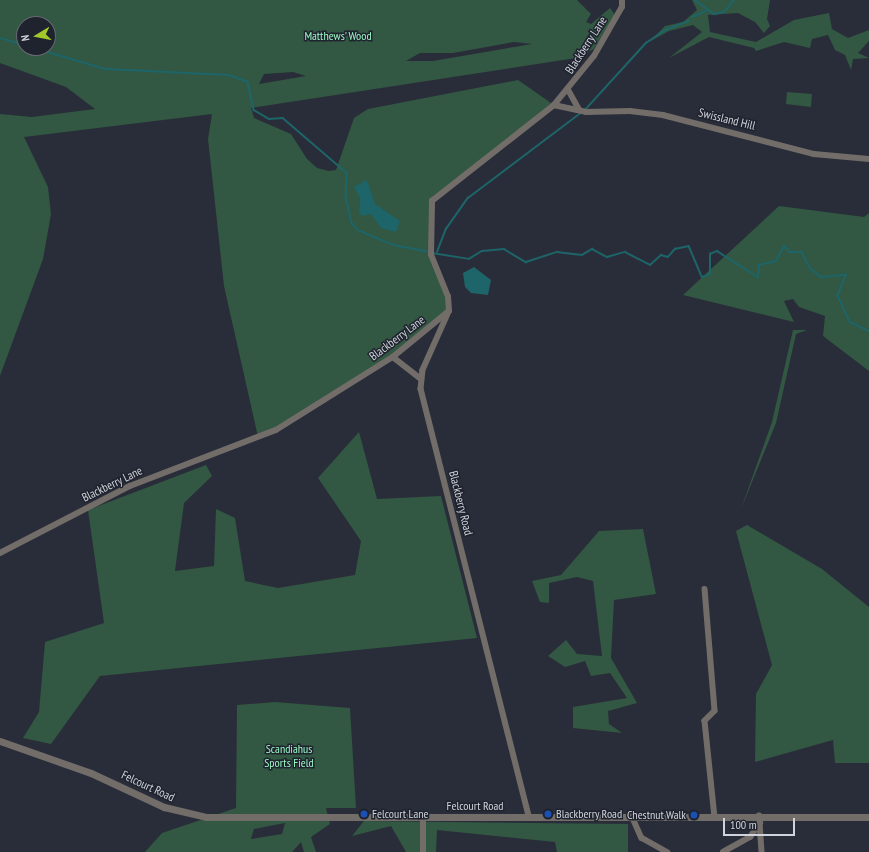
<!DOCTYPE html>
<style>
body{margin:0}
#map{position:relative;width:869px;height:852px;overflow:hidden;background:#292d39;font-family:"PT Sans Narrow",sans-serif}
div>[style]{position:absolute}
.green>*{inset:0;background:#325742}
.water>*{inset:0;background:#1d6568}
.stream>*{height:1.5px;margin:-0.75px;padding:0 0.75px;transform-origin:0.75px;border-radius:0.75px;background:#1d6568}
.minor>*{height:5.5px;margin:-2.75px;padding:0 2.75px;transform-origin:2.75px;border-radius:2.75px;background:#736d69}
.tertiary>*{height:7px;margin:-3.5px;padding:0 3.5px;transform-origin:3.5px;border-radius:3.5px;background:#736d69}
.dots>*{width:11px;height:11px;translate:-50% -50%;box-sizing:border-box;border:2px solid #1f232e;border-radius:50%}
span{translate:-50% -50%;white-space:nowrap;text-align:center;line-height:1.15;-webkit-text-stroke:3px #1f232e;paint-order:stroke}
.park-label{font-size:12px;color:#9af8c4}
.street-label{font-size:12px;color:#d0d3db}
.poi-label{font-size:12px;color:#d0d3db}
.left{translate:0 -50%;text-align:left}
.right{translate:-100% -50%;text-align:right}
.north{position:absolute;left:16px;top:16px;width:40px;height:40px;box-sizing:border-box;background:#1f232e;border:1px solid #666973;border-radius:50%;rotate:260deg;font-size:11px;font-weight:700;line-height:16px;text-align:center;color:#d0d3db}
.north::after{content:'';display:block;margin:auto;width:14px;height:18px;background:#a2c928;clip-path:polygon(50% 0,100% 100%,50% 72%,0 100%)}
.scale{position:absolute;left:723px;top:818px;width:72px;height:18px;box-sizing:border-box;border:2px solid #d0d3db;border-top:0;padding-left:5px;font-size:12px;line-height:14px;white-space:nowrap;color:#d0d3db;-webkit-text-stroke:3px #1f232e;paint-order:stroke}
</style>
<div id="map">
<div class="green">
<i style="clip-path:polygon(evenodd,0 0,577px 0,591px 14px,586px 22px,591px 24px,610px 8px,615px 15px,594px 49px,576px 58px,251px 108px,254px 118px,291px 134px,307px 159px,317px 168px,329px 171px,336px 170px,354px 118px,368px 109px,518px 80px,554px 105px,434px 199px,429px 240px,449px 311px,393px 357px,276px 430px,258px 437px,224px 286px,208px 139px,212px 114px,24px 137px,48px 187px,51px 214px,43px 259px,0 376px,0 114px,32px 117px,95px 109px,66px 87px,0 63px,0 0,24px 24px,48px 24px,48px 48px,24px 48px,24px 24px,0 0,514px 42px,532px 44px,433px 61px,406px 61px,420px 53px,453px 53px,514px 42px,0 0,293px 72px,306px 76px,259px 84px,264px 74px,293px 72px)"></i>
<i style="clip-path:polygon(692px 0,770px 0,767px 19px,770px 26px,764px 33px,755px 22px,738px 13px,708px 15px,710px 32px,756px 42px,794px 20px,829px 13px,832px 29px,848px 38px,869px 30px,869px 41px,858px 53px,869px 58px,853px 59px,851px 70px,845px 55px,835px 50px,828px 35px,812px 39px,810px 48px,784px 42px,756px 51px,754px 48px,709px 37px,669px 58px,702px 32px,693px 25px,669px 31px,649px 42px,665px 26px,683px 22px,697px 10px)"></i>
<i style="clip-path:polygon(787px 92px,812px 94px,811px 107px,786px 104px)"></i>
<i style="clip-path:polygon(779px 206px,864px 217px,869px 213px,869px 371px,823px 336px,825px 316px,799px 307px,793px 299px,784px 301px,794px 322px,683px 295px)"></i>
<i style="clip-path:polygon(793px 330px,807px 330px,796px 334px,776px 423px,741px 509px,772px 422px)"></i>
<i style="clip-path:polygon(359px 432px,377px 499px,441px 496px,477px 638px,100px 676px,51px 744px,23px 738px,39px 712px,45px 642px,104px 623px,88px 510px,206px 465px,212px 476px,184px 503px,175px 571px,214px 566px,216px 509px,235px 518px,245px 581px,278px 588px,355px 575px,361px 541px,318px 478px)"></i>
<i style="clip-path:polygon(747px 525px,822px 569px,869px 607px,869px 763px,835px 763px,833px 740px,755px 762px,756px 694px,772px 665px,736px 531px)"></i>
<i style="clip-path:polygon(643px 529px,656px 594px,614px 600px,611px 658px,637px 703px,608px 711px,609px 724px,622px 733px,573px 728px,573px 707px,627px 698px,610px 673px,591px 676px,585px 661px,565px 667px,548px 656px,566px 640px,577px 654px,602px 656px,593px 581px,577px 577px,549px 583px,549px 603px,540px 602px,532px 581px,561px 575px,599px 531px)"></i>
<i style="clip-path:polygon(evenodd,275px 702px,350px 708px,356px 808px,326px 808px,330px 824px,311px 837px,316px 852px,304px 852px,301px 842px,292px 852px,145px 852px,162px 833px,236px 808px,237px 705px,275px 702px,285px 823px,282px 834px,251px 839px,254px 829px,285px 823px)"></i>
<i style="clip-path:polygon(364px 821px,628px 824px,628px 852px,557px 852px,555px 842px,437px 830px,436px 852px,406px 852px,391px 826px,352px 836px)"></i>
</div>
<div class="water">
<i style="clip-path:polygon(367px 180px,375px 204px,400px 221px,396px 232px,381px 228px,371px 214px,363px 216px,359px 213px,360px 198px,354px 187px)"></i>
<i style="clip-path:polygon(474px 267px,491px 280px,488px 295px,471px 293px,465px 287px,463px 273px)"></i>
</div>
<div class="stream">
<i style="left:695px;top:0;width:24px;rotate:36deg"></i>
<i style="left:714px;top:14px;width:10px;rotate:-11deg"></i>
<i style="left:724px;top:12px;width:16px;rotate:-50deg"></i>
<i style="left:692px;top:17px;width:15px;rotate:-23deg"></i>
<i style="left:0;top:38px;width:25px;rotate:16deg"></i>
<i style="left:34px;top:48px;width:75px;rotate:16.3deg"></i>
<i style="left:106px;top:69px;width:123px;rotate:2.8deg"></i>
<i style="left:229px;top:75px;width:20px;rotate:20deg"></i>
<i style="left:248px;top:82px;width:29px;rotate:78deg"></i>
<i style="left:254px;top:110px;width:17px;rotate:31deg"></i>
<i style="left:269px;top:119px;width:14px;rotate:-4deg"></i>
<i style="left:283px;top:118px;width:84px;rotate:40.7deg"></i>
<i style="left:347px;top:173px;width:24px;rotate:92deg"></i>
<i style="left:346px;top:197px;width:27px;rotate:77deg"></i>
<i style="left:352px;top:223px;width:9px;rotate:49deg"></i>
<i style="left:358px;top:230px;width:39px;rotate:23deg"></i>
<i style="left:394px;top:245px;width:36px;rotate:11deg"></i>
<i style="left:585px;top:110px;width:91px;rotate:-47.7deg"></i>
<i style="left:646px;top:43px;width:23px;rotate:-34deg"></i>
<i style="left:665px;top:30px;width:26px;rotate:-21deg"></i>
<i style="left:437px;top:252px;width:25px;rotate:-69deg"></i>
<i style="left:446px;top:229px;width:38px;rotate:-55deg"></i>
<i style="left:468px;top:198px;width:141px;rotate:-37deg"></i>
<i style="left:432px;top:253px;width:37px;rotate:9deg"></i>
<i style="left:469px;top:259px;width:15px;rotate:-32deg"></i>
<i style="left:482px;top:251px;width:22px;rotate:-5deg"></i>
<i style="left:504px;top:249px;width:26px;rotate:31deg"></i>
<i style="left:526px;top:262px;width:33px;rotate:-18deg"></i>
<i style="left:557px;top:252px;width:25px;rotate:7deg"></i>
<i style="left:582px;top:255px;width:12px;rotate:-31deg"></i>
<i style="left:592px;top:249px;width:17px;rotate:28deg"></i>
<i style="left:607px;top:257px;width:19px;rotate:-16deg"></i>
<i style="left:625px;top:252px;width:28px;rotate:27deg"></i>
<i style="left:650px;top:265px;width:15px;rotate:-42deg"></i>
<i style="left:661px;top:255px;width:7px;rotate:16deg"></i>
<i style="left:668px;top:257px;width:11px;rotate:-49deg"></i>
<i style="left:675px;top:249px;width:14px;rotate:-12deg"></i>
<i style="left:689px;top:246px;width:34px;rotate:67deg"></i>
<i style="left:702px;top:277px;width:9px;rotate:-21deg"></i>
<i style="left:710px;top:274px;width:20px;rotate:-90deg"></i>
<i style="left:710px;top:254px;width:8px;rotate:-23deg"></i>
<i style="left:717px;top:251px;width:49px;rotate:32.4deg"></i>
<i style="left:758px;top:277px;width:12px;rotate:-85deg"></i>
<i style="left:759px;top:265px;width:17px;rotate:-13deg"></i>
<i style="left:776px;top:261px;width:17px;rotate:-62deg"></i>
<i style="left:784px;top:246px;width:8px;rotate:45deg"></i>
<i style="left:790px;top:252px;width:12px"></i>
<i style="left:802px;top:252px;width:18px;rotate:63deg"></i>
<i style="left:810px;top:268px;width:14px;rotate:39deg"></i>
<i style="left:821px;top:277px;width:25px;rotate:-5deg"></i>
<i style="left:846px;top:275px;width:22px;rotate:111deg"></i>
<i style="left:838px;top:296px;width:29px;rotate:65deg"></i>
<i style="left:850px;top:322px;width:21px;rotate:25deg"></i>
</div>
<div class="minor">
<i style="left:568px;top:89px;width:23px;rotate:61deg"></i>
<i style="left:554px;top:105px;width:33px;rotate:12deg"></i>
<i style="left:586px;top:112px;width:44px;rotate:-1.3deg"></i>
<i style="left:630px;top:111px;width:33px;rotate:7deg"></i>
<i style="left:663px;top:115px;width:156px;rotate:14.5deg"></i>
<i style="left:814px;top:154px;width:55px;rotate:5.2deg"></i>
<i style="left:449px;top:312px;width:64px;rotate:114.1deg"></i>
<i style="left:423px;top:370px;width:19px;rotate:96deg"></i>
<i style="left:421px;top:389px;width:441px;rotate:75.8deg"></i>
<i style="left:393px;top:357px;width:36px;rotate:38deg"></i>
<i style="left:0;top:553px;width:146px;rotate:-27.3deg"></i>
<i style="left:130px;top:486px;width:156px;rotate:-21deg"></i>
<i style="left:276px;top:430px;width:138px;rotate:-32deg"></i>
<i style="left:393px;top:357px;width:72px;rotate:-39.4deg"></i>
<i style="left:449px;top:311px;width:14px;rotate:-94deg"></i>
<i style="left:448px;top:297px;width:45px;rotate:-112deg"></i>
<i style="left:431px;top:255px;width:54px;rotate:-88.9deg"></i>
<i style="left:432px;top:201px;width:155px;rotate:-38.2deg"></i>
<i style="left:554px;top:105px;width:63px;rotate:-50.8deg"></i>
<i style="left:594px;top:56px;width:56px;rotate:-60.3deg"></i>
<i style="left:622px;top:7px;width:7px;rotate:-90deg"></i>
<i style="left:705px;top:589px;width:122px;rotate:85.3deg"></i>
<i style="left:715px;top:711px;width:14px;rotate:135deg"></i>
<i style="left:705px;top:721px;width:97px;rotate:84.1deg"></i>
<i style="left:632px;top:816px;width:24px;rotate:66deg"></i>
<i style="left:642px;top:838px;width:29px;rotate:29deg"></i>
<i style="left:760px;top:823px;width:29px;rotate:86deg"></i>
<i style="left:423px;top:852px;width:35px;rotate:-90deg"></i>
<i style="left:723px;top:852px;width:31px;rotate:-29deg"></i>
<i style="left:750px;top:837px;width:17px;rotate:-54deg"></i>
<i style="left:760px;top:823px;width:7px;rotate:-98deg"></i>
</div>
<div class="tertiary">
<i style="left:0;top:741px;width:96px;rotate:19.4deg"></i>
<i style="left:91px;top:773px;width:81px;rotate:25deg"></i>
<i style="left:164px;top:807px;width:43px;rotate:13.4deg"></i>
<i style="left:206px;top:817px;width:663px"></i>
</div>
<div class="dots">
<i style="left:364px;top:814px;background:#1a4fb4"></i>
<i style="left:548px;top:814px;background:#1a4fb4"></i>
<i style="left:694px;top:815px;background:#1a4fb4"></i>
</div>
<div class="park-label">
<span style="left:338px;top:36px">Matthews' Wood</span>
<span style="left:289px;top:756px">Scandiahus<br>Sports Field</span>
</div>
<div class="street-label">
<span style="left:586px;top:45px;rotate:-57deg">Blackberry Lane</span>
<span style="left:727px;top:119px;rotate:14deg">Swissland Hill</span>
<span style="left:397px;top:338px;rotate:-37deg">Blackberry Lane</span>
<span style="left:112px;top:484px;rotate:-26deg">Blackberry Lane</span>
<span style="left:461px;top:503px;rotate:76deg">Blackberry Road</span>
<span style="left:148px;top:786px;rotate:25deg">Felcourt Road</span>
<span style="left:475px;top:806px">Felcourt Road</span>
</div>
<div class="poi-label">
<span class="left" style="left:372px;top:814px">Felcourt Lane</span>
<span class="left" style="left:556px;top:814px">Blackberry Road</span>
<span class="right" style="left:686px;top:815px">Chestnut Walk</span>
</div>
<div class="north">N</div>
<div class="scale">100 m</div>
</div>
